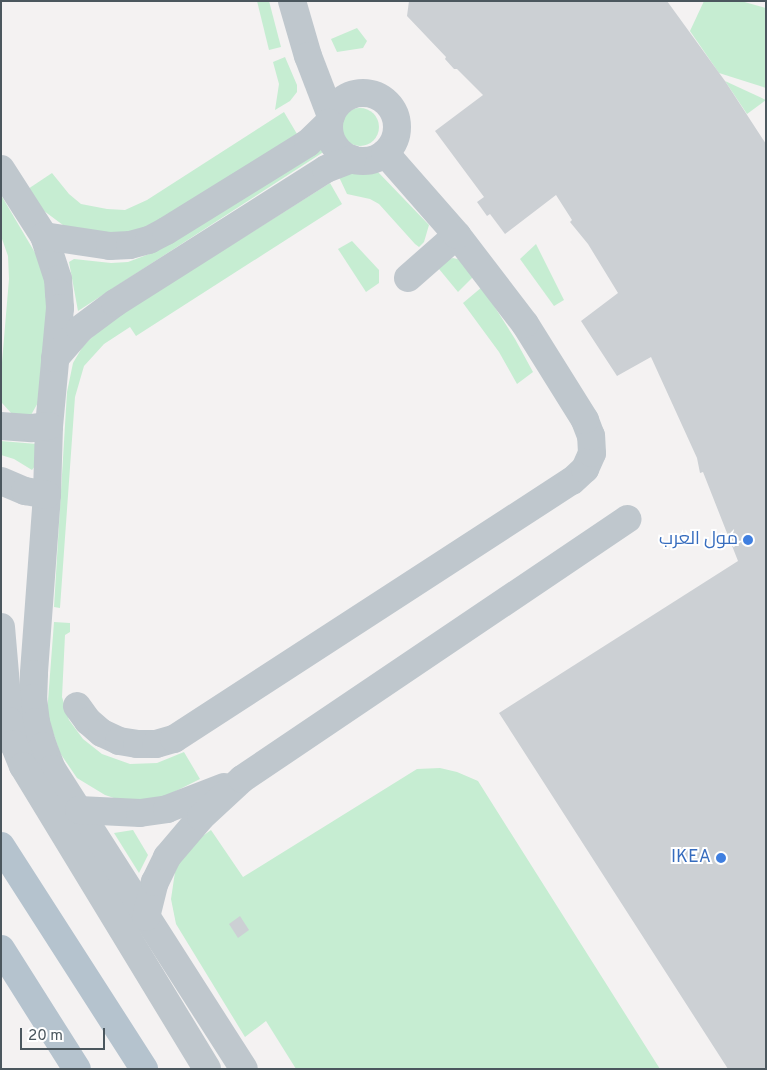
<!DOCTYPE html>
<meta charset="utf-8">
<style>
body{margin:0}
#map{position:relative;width:767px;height:1070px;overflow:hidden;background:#f4f2f2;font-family:Overpass,Cairo,sans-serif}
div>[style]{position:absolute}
.green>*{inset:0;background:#c6edd2}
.round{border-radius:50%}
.building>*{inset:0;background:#ccd0d4}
.minor>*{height:28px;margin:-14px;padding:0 14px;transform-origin:14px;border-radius:14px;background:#bfc7cd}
.minor>.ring{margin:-14px;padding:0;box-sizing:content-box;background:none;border:28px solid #bfc7cd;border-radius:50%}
.major>*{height:28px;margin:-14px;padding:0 14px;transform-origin:14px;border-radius:14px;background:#b5c3ce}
.dots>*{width:14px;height:14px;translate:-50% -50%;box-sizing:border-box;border:2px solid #fff;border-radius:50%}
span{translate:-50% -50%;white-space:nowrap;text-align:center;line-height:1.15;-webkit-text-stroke:4px #fff;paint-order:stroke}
.shop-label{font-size:18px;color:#366cbe}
.right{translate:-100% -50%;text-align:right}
.frame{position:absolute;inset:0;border:2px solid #4b575e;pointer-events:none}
.scale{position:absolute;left:20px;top:1028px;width:85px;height:22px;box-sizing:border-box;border:2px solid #4b575e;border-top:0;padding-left:6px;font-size:15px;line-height:18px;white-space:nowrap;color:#4b575e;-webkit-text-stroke:4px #fff;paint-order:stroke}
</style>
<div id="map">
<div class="green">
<i style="clip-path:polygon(257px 1px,269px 1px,281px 47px,269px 50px)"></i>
<i style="clip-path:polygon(704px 1px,741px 1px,766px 8px,766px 88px,719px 73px,690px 31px)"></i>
<i style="clip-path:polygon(357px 28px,367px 41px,363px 48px,337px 52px,331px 39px)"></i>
<i style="clip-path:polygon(285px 57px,297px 85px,297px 92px,290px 101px,275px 110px,279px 84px,273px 62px)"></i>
<i style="clip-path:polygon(725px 81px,766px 100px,747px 114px)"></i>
<i class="round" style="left:341px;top:108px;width:38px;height:38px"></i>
<i style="clip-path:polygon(284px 112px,297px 134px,159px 221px,123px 237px,67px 228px,40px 208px,28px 189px,52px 173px,69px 194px,81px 204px,107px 209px,125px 210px,147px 200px)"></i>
<i style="clip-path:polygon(322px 147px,325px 151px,78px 311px,69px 262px,74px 259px,111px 263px,128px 262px,152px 253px)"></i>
<i style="clip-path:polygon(358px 169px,378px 172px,429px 225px,424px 242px,419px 247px,415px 244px,379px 204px,370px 199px,347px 194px,339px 177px)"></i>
<i style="clip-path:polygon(330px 183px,342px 204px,136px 336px,130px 327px,104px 344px,84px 366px,75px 397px,60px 608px,54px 607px,67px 392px,73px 363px,83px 346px,107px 323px)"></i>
<i style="clip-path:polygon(1px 195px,47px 273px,48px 295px,40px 399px,31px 415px,12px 414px,2px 403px,1px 374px,9px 279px,8px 256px,1px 236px)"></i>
<i style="clip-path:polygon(352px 241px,379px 270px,379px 283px,366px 292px,338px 249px)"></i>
<i style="clip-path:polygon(536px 244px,564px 300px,554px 306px,520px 259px)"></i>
<i style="clip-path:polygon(453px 258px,462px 260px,475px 275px,458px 292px,439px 269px,446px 260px)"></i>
<i style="clip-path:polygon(482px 287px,515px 339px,533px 372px,517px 384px,499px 352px,463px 303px)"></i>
<i style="clip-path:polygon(1px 441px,37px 444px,35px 466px,32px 470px,14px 459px,1px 455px)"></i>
<i style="clip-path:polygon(54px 622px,70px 623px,70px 632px,65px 635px,62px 697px,69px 720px,83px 739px,102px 754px,130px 764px,157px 763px,184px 752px,200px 779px,162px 798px,148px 801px,120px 800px,105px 795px,77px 778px,60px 753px,47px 714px)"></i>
<i style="clip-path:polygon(440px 768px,457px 772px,478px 781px,660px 1069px,296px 1069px,266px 1021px,245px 1037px,176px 924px,171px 899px,175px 872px,180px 861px,193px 843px,211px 830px,243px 877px,417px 769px)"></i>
<i style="clip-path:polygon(133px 830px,148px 855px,139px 873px,114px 833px)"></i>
</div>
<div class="building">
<i style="clip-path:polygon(409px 1px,667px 1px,725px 81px,766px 144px,766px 1069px,728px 1069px,499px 713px,738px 561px,703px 472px,700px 473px,697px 458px,651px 357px,617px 376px,581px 321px,618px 293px,588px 244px,570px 222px,572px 220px,556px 195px,505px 234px,490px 214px,487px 216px,477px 202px,484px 197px,435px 131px,483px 95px,457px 69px,454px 69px,445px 59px,446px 57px,407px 16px)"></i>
<i style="clip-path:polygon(240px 916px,249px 930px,238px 938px,229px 924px)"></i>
</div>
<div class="minor">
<i style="left:292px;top:1px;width:57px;rotate:73.8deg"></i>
<i style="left:308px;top:56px;width:64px;rotate:69deg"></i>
<i class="ring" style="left:329px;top:93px;width:40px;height:40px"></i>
<i style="left:1px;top:169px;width:80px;rotate:57.3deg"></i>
<i style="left:44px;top:236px;width:45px;rotate:72deg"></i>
<i style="left:58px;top:279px;width:14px;rotate:86deg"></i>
<i style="left:59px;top:293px;width:15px;rotate:86deg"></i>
<i style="left:60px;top:308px;width:119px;rotate:95.3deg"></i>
<i style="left:49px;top:426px;width:69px;rotate:91.7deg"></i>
<i style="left:47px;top:495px;width:179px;rotate:94.2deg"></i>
<i style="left:34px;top:674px;width:24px;rotate:92deg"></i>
<i style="left:33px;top:698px;width:24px;rotate:83deg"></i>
<i style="left:36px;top:722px;width:25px;rotate:74deg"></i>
<i style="left:43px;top:746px;width:25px;rotate:69deg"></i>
<i style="left:52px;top:769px;width:356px;rotate:57.4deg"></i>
<i style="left:44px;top:236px;width:67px;rotate:8.6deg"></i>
<i style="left:110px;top:246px;width:20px;rotate:-3deg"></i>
<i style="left:130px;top:245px;width:20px;rotate:-15deg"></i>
<i style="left:149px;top:240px;width:19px;rotate:-28deg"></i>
<i style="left:166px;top:231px;width:167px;rotate:-31.8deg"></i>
<i style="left:308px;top:143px;width:29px;rotate:-44deg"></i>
<i style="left:408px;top:278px;width:65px;rotate:-41.3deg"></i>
<i style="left:55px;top:358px;width:38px;rotate:-49deg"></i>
<i style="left:80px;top:329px;width:44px;rotate:-36.6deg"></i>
<i style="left:115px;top:303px;width:250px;rotate:-32.4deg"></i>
<i style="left:326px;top:169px;width:28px;rotate:-21deg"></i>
<i style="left:1px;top:426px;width:31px;rotate:4deg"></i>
<i style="left:32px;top:428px;width:17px;rotate:-7deg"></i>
<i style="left:1px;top:481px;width:26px;rotate:23deg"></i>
<i style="left:25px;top:491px;width:22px;rotate:10deg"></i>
<i style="left:1px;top:627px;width:94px;rotate:85.1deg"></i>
<i style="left:9px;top:721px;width:24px;rotate:78deg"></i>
<i style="left:14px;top:744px;width:24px;rotate:68deg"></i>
<i style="left:23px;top:766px;width:354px;rotate:58.7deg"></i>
<i style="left:77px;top:706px;width:19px;rotate:54deg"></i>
<i style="left:88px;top:721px;width:18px;rotate:41deg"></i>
<i style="left:102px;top:733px;width:19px;rotate:25deg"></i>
<i style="left:119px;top:741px;width:18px;rotate:9deg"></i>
<i style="left:137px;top:744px;width:19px"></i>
<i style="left:156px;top:744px;width:19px;rotate:-16deg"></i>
<i style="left:174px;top:739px;width:474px;rotate:-33deg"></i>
<i style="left:572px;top:481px;width:18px;rotate:-43deg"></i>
<i style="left:585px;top:469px;width:17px;rotate:-66deg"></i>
<i style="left:592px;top:453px;width:17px;rotate:-93deg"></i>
<i style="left:591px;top:436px;width:17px;rotate:-111deg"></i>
<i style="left:585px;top:420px;width:113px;rotate:-122deg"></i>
<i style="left:525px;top:324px;width:112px;rotate:-127.4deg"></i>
<i style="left:457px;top:235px;width:109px;rotate:-131.3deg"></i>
<i style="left:79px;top:810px;width:61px;rotate:2.8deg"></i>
<i style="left:140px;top:813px;width:27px;rotate:-8deg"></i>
<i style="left:167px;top:809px;width:61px;rotate:-21.1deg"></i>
<i style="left:146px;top:917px;width:36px;rotate:-76deg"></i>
<i style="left:155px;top:882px;width:28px;rotate:-64deg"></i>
<i style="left:167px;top:857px;width:52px;rotate:-49.6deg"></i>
<i style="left:201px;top:817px;width:56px;rotate:-42.8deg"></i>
<i style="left:242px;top:779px;width:465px;rotate:-34deg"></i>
</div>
<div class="major">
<i style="left:1px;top:846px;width:265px;rotate:57.3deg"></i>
<i style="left:1px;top:949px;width:142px;rotate:57.7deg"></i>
</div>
<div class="dots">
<i style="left:748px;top:540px;background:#3f7fe0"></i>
<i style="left:721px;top:858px;background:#3f7fe0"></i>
</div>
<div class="shop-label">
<span class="right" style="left:738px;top:540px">مول العرب</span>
<span class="right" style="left:711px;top:858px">IKEA</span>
</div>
<div class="frame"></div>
<div class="scale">20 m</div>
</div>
